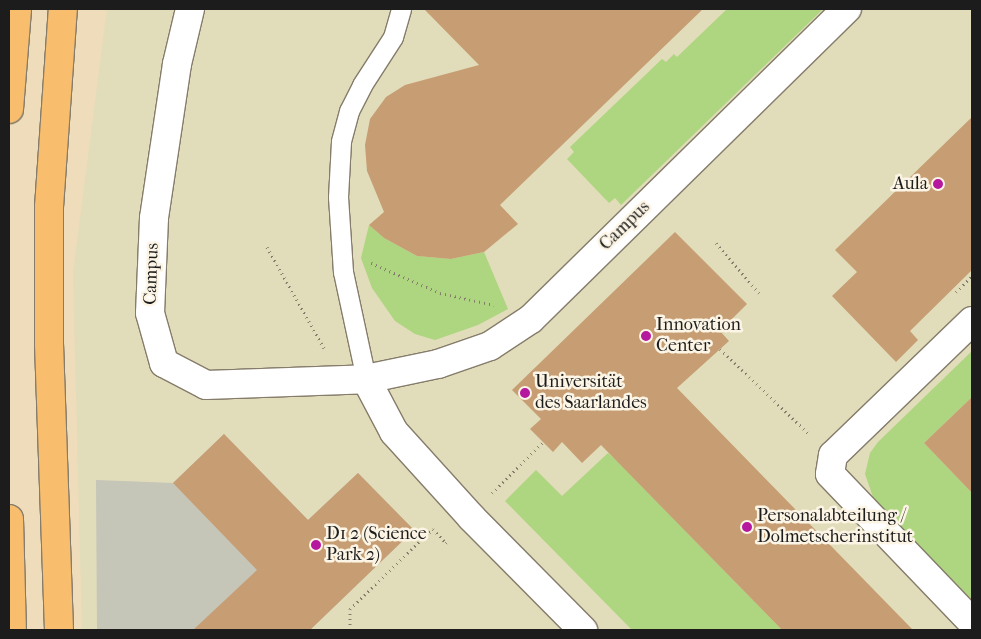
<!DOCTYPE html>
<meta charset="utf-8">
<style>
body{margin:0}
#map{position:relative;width:981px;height:639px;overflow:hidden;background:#eedcba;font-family:"IM FELL French Canon",serif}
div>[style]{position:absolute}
.built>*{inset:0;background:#e1dcba}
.industrial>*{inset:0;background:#c5c5b8}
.green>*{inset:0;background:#aed57f}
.building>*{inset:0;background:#c79e73}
.path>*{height:3px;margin-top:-1.5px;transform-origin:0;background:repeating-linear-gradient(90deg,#857c6b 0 1px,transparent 0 5px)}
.roads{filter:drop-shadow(1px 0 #857c6b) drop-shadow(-1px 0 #857c6b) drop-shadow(0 1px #857c6b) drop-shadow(0 -1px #857c6b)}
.service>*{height:19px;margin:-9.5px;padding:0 9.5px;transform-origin:9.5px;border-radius:9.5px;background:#fff}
.minor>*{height:28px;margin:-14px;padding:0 14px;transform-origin:14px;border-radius:14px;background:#fff}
.tertiary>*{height:28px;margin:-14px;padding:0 14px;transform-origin:14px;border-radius:14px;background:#fff}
.trunk>*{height:28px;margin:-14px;padding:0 14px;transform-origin:14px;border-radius:14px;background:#f9be6d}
.dots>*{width:14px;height:14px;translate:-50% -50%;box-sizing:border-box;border:2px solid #fcf5e5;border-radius:50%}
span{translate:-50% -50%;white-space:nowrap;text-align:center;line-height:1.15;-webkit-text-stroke:5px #fcf5e5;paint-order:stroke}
.poi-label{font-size:18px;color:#1c1c1c}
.right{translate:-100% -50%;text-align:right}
.left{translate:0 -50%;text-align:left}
.street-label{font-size:18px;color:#1c1c1c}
.frame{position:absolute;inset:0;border:10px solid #1c1c1c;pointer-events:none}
</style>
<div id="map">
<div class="built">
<i style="clip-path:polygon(107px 9px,972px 9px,972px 630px,82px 630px,73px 273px)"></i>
</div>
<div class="industrial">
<i style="clip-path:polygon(224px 434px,308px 520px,358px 473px,414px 530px,310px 630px,97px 630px,96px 480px,173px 483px)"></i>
</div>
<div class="green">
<i style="clip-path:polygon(727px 9px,823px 9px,621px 205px,615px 198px,609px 203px,567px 159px,574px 152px,570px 147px,662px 59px,666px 62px,674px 54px,677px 57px)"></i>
<i style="clip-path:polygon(369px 225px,384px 238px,417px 256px,451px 259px,484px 252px,508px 309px,478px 325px,435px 340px,415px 334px,395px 321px,372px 288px,361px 258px)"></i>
<i style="clip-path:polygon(972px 351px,972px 397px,924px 443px,972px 493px,972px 600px,874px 500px,865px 474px,870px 453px,878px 442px)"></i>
<i style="clip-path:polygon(608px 453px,617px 461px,782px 630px,632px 630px,505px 501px,536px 470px,562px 496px)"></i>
</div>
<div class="building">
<i style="clip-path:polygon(424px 9px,703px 9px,500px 205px,518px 224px,484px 252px,451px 259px,417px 256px,384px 238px,369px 225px,384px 212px,367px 171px,365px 145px,370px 119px,386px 97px,405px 85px,479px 65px)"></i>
<i style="clip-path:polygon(972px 117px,972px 270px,910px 331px,918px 340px,896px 362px,832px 296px,857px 272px,835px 250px)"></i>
<i style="clip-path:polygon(675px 232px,747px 304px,720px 331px,729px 341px,677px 388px,913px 630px,782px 630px,601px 445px,582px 463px,562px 442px,553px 452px,530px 429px,541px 419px,512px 390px)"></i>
<i style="clip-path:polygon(972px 397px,972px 493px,924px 443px)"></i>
<i style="clip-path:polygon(224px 434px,308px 520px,358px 473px,414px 530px,310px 630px,193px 630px,257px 570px,173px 483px)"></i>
</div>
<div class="path">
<i style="left:716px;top:243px;width:66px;rotate:49.3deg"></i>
<i style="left:267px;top:247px;width:116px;rotate:60.6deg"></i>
<i style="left:371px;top:263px;width:75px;rotate:23.5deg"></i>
<i style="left:440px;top:293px;width:55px;rotate:12.5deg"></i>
<i style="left:956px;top:292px;width:23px;rotate:-45deg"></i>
<i style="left:720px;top:349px;width:124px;rotate:43.7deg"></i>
<i style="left:492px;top:493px;width:72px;rotate:-45deg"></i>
<i style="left:350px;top:630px;width:21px;rotate:-90deg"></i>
<i style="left:350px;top:609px;width:100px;rotate:-44.2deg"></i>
<i style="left:422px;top:539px;width:15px;rotate:-42deg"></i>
<i style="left:433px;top:529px;width:19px;rotate:47deg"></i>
<i style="left:446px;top:543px;width:4px;rotate:-45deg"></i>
</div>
<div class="roads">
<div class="service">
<i style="left:366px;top:379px;width:109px;rotate:-102.1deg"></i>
<i style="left:343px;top:272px;width:75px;rotate:-93.8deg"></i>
<i style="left:338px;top:197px;width:56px;rotate:-86.9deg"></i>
<i style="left:341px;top:141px;width:31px;rotate:-75deg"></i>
<i style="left:349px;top:111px;width:29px;rotate:-63deg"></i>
<i style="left:362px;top:85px;width:57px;rotate:-57.1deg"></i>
<i style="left:393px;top:37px;width:29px;rotate:-74deg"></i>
</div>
<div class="minor">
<i style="left:972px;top:321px;width:193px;rotate:136deg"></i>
<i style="left:833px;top:455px;width:19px;rotate:99deg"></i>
<i style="left:830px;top:474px;width:205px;rotate:46.2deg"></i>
</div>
<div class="tertiary">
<i style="left:190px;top:9px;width:57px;rotate:103.3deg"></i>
<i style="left:177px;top:64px;width:156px;rotate:98.5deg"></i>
<i style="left:154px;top:218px;width:95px;rotate:92.4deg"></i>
<i style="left:150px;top:313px;width:52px;rotate:74.4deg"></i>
<i style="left:164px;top:363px;width:47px;rotate:27.6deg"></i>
<i style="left:206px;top:385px;width:160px;rotate:-2.1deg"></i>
<i style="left:366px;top:379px;width:74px;rotate:-11.8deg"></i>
<i style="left:438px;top:364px;width:55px;rotate:-19.1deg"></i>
<i style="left:490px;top:346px;width:49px;rotate:-33.4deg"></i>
<i style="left:531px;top:319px;width:443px;rotate:-44.5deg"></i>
<i style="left:366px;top:379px;width:60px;rotate:62.2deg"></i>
<i style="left:394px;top:432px;width:116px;rotate:47.8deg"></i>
<i style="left:472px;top:518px;width:158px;rotate:45.3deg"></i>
</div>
<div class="trunk">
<i style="left:9px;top:109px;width:100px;rotate:-85.4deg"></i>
<i style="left:9px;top:519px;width:111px;rotate:88.5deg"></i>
<i style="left:59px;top:630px;width:286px;rotate:-92deg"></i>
<i style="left:49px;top:344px;width:137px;rotate:-90deg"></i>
<i style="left:49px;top:207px;width:198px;rotate:-86deg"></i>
</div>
</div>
<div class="dots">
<i style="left:938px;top:184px;background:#b5179e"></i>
<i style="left:646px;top:336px;background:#b5179e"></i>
<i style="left:525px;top:393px;background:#b5179e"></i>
<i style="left:747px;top:527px;background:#b5179e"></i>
<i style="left:316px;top:545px;background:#b5179e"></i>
</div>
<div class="poi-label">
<span class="right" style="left:928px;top:184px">Aula</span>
<span class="left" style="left:656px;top:336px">Innovation<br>Center</span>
<span class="left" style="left:535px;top:393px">Universität<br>des Saarlandes</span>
<span class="left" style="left:757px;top:527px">Personalabteilung /<br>Dolmetscherinstitut</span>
<span class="left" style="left:326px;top:545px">D1 2 (Science<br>Park 2)</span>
</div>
<div class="street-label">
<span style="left:625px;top:226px;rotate:-44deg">Campus</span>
<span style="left:152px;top:274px;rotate:-88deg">Campus</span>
</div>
<div class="frame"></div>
</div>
